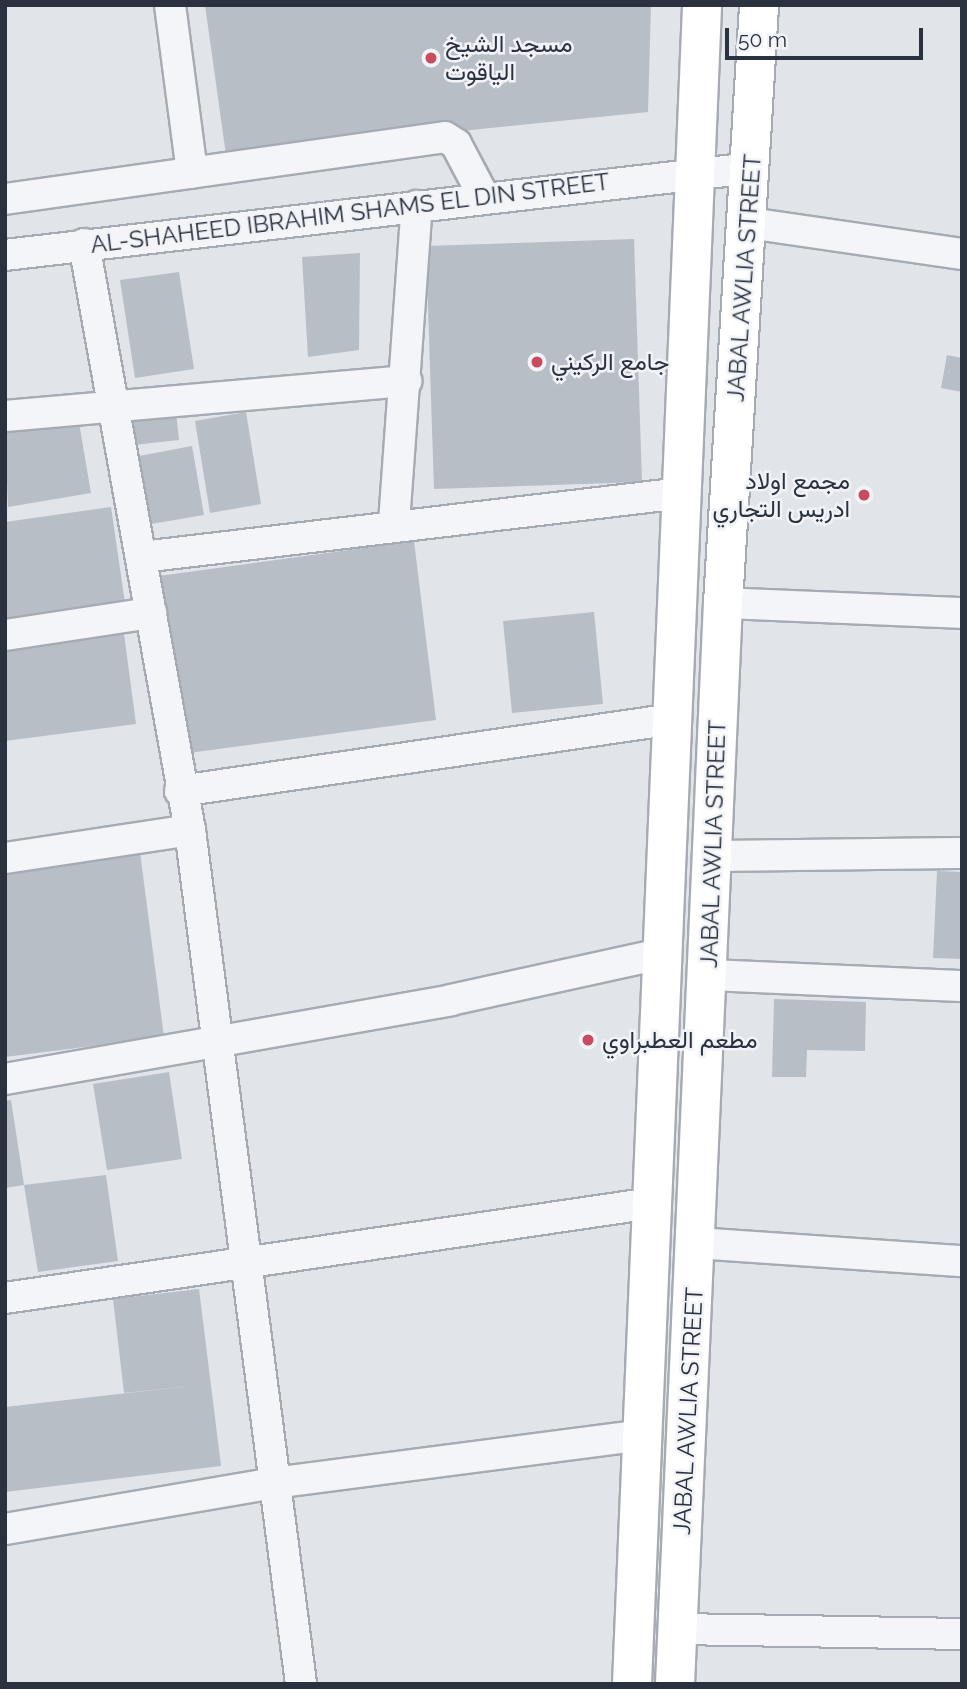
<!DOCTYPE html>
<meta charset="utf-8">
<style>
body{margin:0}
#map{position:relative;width:967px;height:1689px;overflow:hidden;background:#e1e4e9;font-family:Raleway,Vazirmatn,sans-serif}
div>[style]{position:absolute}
.building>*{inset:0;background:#b8bec6}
.roads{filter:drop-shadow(2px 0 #a6abb3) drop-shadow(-2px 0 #a6abb3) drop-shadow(0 2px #a6abb3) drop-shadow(0 -2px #a6abb3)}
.minor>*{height:30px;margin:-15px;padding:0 15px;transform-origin:15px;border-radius:15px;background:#f4f5f8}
.major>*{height:38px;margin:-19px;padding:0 19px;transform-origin:19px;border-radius:19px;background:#fff}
.dots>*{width:19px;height:19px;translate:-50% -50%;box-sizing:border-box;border:4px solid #f1f3f7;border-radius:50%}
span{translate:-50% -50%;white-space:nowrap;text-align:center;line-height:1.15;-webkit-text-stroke:5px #f1f3f7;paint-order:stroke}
.poi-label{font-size:24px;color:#2a3240}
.left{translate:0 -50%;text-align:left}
.right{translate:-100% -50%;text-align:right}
.street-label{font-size:24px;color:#2a3240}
.frame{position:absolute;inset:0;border:7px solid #2a3240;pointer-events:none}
.scale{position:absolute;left:725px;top:28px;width:198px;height:32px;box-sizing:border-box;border:4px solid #2a3240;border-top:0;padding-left:9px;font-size:21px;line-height:24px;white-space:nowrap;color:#2a3240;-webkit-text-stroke:5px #f1f3f7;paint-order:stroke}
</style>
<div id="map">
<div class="building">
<i style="clip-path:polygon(205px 5px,651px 5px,648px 112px,226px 155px)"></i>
<i style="clip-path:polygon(634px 239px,642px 482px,434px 489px,426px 246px)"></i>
<i style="clip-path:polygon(360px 253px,359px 350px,308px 357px,302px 257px)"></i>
<i style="clip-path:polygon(179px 272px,194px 369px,135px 378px,120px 280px)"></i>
<i style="clip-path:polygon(947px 355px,962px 358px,962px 392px,941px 388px)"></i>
<i style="clip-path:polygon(176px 412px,179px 440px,133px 445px,130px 418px)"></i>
<i style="clip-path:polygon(246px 412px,261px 504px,210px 513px,195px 421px)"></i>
<i style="clip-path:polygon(78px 417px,91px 493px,8px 507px,5px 429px)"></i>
<i style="clip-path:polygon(192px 446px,204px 515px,151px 524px,139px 456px)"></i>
<i style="clip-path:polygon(111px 507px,125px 603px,5px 620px,5px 522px)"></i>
<i style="clip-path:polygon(414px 541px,436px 720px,181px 754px,159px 576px)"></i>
<i style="clip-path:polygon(594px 612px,603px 704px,512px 713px,503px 621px)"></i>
<i style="clip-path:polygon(124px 634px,136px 724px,5px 741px,5px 650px)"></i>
<i style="clip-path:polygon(140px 852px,164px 1037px,5px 1057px,5px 875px)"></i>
<i style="clip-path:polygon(937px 871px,962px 872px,962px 959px,933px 958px)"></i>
<i style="clip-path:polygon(774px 999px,866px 1002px,865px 1051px,807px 1050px,806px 1077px,772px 1077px)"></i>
<i style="clip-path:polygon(169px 1072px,182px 1159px,107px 1170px,93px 1084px)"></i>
<i style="clip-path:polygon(11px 1100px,24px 1185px,5px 1188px,5px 1101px)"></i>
<i style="clip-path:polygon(106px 1175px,118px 1261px,38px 1272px,24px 1185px)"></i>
<i style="clip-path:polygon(199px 1289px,221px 1466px,5px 1492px,5px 1407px,198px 1385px,124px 1393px,113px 1299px)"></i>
</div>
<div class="roads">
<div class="minor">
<i style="left:170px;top:5px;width:169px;rotate:82.5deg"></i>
<i style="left:5px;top:199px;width:444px;rotate:-8deg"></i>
<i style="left:445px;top:137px;width:13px;rotate:32deg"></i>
<i style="left:456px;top:144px;width:60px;rotate:62.2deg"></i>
<i style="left:749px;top:223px;width:215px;rotate:8.3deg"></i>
<i style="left:84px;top:244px;width:596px;rotate:79.75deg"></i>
<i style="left:190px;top:830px;width:861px;rotate:82.59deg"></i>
<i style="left:5px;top:255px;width:751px;rotate:-6.65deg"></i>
<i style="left:5px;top:416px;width:403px;rotate:-5deg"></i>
<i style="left:394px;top:523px;width:318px;rotate:-85.9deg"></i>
<i style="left:142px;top:557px;width:544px;rotate:-6.76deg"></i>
<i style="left:723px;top:603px;width:239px;rotate:2.4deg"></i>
<i style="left:5px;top:635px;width:148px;rotate:-8.6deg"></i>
<i style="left:180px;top:791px;width:497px;rotate:-8.3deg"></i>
<i style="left:712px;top:856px;width:250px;rotate:-0.7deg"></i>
<i style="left:5px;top:858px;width:187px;rotate:-8.6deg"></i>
<i style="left:708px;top:975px;width:254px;rotate:2.5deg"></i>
<i style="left:5px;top:1079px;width:453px;rotate:-10deg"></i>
<i style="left:451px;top:1000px;width:215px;rotate:-12.4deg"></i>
<i style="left:696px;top:1243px;width:267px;rotate:3.9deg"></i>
<i style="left:5px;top:1298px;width:654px;rotate:-8.35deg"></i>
<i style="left:5px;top:1529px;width:273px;rotate:-9.7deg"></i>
<i style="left:274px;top:1483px;width:372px;rotate:-7.4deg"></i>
<i style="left:678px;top:1629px;width:284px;rotate:1deg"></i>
</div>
<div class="major">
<i style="left:632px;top:1684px;width:1680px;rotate:-87.61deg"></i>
<i style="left:675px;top:1684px;width:1082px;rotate:-87.46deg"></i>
<i style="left:723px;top:603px;width:599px;rotate:-86.55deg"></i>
</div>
</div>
<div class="dots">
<i style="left:431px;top:58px;background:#c94b60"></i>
<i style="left:537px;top:362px;background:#c94b60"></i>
<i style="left:864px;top:495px;background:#c94b60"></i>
<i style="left:588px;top:1040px;background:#c94b60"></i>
</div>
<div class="poi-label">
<span class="left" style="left:445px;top:58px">مسجد الشيخ<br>الياقوت</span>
<span class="left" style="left:551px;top:362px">جامع الركيني</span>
<span class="right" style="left:850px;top:495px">مجمع اولاد<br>ادريس التجاري</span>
<span class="left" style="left:602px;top:1040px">مطعم العطبراوي</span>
</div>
<div class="street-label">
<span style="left:350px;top:213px;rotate:-7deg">AL-SHAHEED IBRAHIM SHAMS EL DIN STREET</span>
<span style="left:744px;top:278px;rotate:-86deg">JABAL AWLIA STREET</span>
<span style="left:713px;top:844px;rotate:-88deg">JABAL AWLIA STREET</span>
<span style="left:688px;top:1411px;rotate:-87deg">JABAL AWLIA STREET</span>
</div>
<div class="frame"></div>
<div class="scale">50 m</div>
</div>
